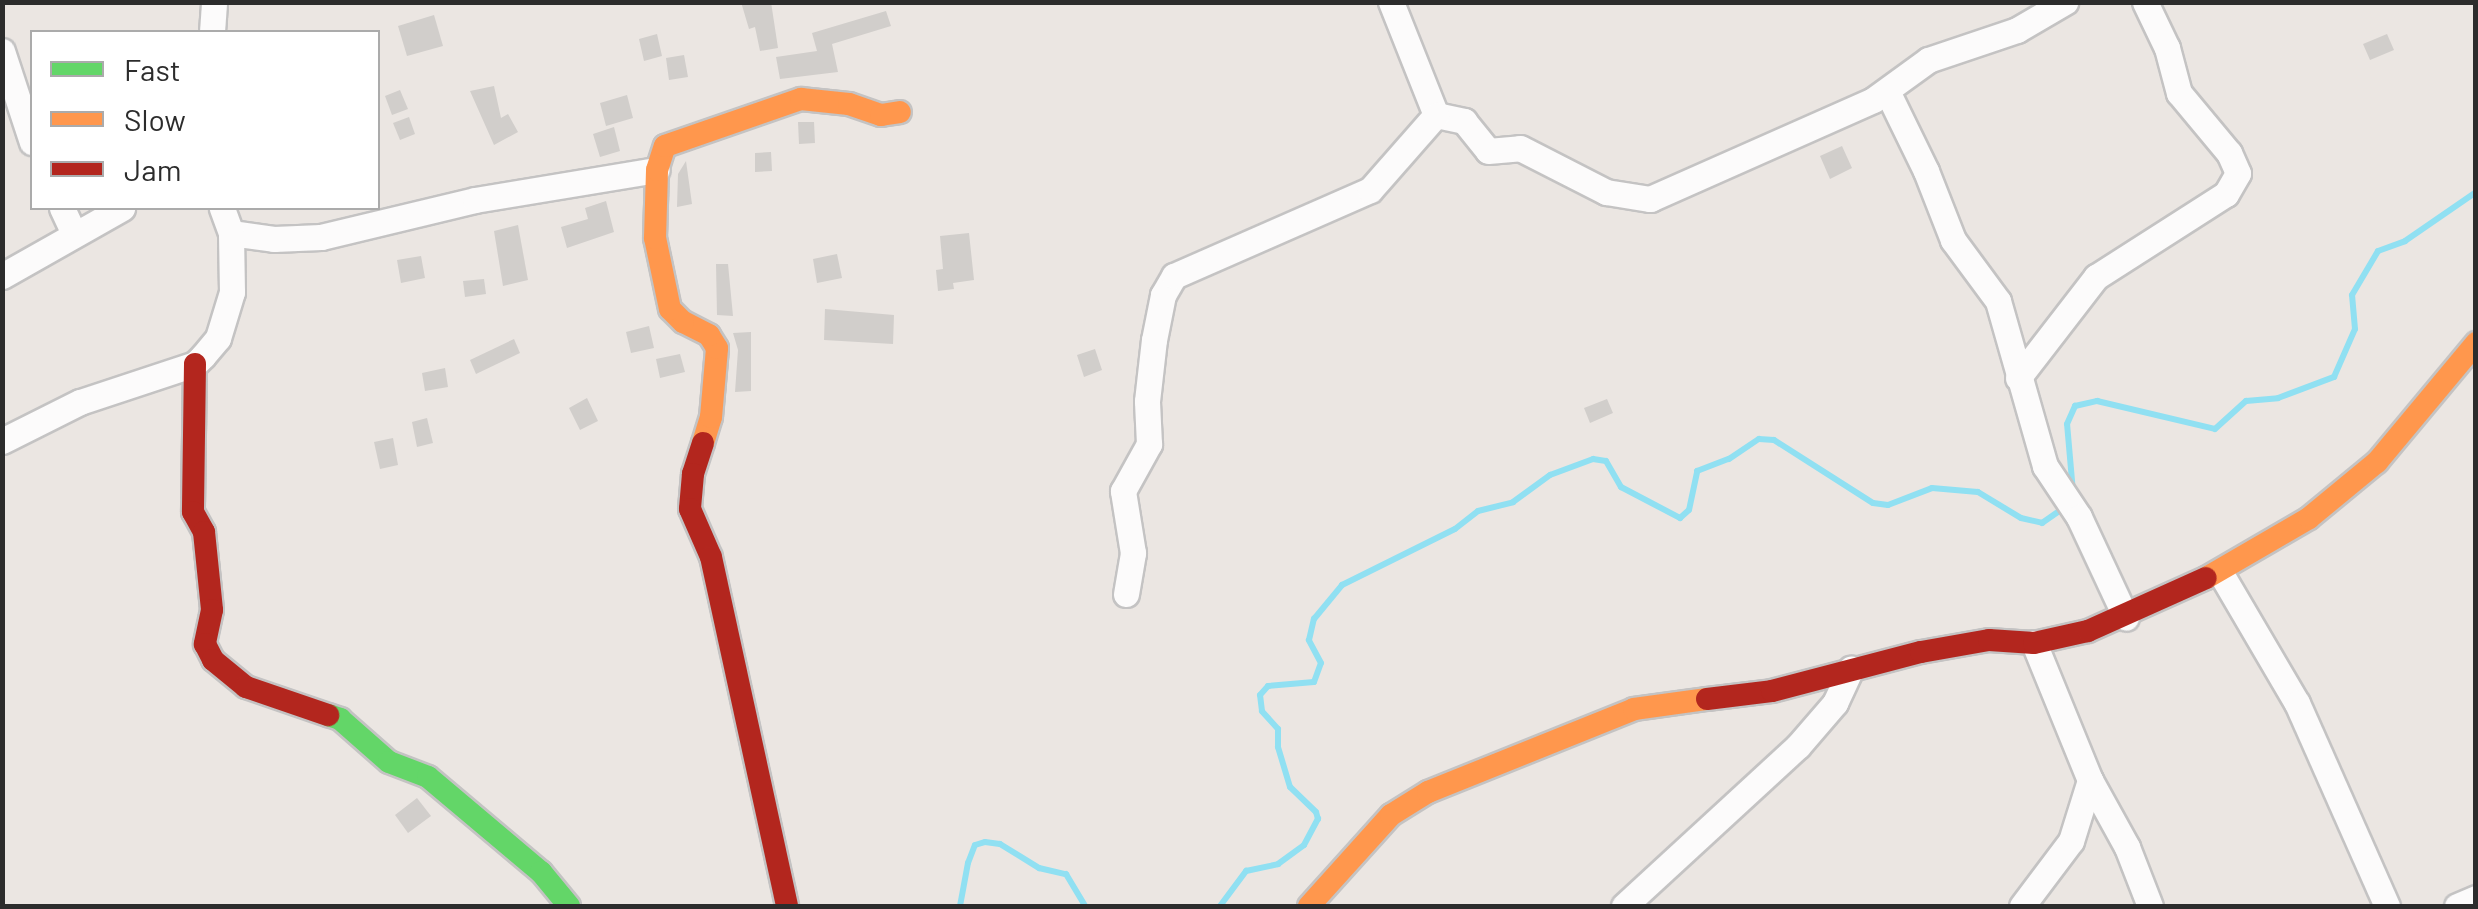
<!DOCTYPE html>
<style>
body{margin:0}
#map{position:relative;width:2478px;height:909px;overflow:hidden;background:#ebe6e2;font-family:Barlow,sans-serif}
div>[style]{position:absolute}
.stream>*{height:6px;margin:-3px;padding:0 3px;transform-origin:3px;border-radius:3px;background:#90e0f2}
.building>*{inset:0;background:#d1cecb}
.roads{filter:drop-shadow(2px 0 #c4c3c3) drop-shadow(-2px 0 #c4c3c3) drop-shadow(0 2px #c4c3c3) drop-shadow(0 -2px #c4c3c3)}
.street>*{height:25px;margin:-12.5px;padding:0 12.5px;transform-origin:12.5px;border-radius:12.5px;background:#fcfbfb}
.fast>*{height:22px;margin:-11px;padding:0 11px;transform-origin:11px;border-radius:11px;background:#63d668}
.slow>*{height:22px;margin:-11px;padding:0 11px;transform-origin:11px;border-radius:11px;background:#ff974d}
.jam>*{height:22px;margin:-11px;padding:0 11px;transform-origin:11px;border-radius:11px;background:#b3261e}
span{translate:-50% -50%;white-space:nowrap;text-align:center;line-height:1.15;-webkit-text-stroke:10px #fff;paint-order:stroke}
.frame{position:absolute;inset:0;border:5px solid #2c2c2c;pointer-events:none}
.legend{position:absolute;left:30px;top:30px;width:350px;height:180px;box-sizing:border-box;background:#fff;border:2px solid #ababab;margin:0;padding:12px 18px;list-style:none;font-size:30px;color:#2c2c2c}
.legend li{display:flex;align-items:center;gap:20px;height:50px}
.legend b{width:50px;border:2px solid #ababab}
</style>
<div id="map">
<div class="stream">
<i style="left:2073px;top:492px;width:68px;rotate:-95deg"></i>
<i style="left:2067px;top:424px;width:20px;rotate:-66deg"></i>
<i style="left:2075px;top:406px;width:23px;rotate:-13deg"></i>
<i style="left:2097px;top:401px;width:121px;rotate:13.3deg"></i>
<i style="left:2215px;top:429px;width:42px;rotate:-42.1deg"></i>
<i style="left:2246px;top:401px;width:32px;rotate:-5deg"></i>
<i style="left:2278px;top:398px;width:60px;rotate:-20.6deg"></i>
<i style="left:2334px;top:377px;width:52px;rotate:-66.4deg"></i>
<i style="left:2355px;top:329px;width:34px;rotate:-95deg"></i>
<i style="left:2352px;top:295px;width:51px;rotate:-59.4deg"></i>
<i style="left:2378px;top:251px;width:29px;rotate:-20deg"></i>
<i style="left:2405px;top:241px;width:86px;rotate:-34.6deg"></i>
<i style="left:960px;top:906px;width:44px;rotate:-79.5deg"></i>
<i style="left:968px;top:863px;width:19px;rotate:-69deg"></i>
<i style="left:975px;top:845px;width:10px;rotate:-17deg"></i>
<i style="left:985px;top:842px;width:15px;rotate:8deg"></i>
<i style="left:1000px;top:844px;width:46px;rotate:31.6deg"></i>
<i style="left:1039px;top:868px;width:28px;rotate:13deg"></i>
<i style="left:1066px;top:874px;width:37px;rotate:59deg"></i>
<i style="left:1220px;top:906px;width:44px;rotate:-53.4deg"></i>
<i style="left:1246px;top:871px;width:33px;rotate:-12deg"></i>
<i style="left:1278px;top:864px;width:32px;rotate:-36deg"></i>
<i style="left:1304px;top:845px;width:30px;rotate:-62deg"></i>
<i style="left:1318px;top:819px;width:7px;rotate:-106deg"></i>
<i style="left:1316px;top:812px;width:36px;rotate:-136deg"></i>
<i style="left:1290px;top:787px;width:42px;rotate:-106.7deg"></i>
<i style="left:1278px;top:747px;width:18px;rotate:-90deg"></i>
<i style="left:1278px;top:729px;width:24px;rotate:-132deg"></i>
<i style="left:1262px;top:711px;width:16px;rotate:-97deg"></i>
<i style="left:1260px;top:695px;width:12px;rotate:-48deg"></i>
<i style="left:1268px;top:686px;width:46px;rotate:-5deg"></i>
<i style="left:1314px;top:682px;width:20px;rotate:-70deg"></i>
<i style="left:1321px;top:663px;width:26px;rotate:-118deg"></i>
<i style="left:1309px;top:640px;width:22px;rotate:-77deg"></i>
<i style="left:1314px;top:619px;width:44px;rotate:-50.5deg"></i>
<i style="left:1342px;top:585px;width:126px;rotate:-26.4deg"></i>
<i style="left:1455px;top:529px;width:29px;rotate:-38deg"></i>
<i style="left:1478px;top:511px;width:36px;rotate:-14deg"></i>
<i style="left:1513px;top:502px;width:46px;rotate:-36.1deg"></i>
<i style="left:1550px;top:475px;width:46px;rotate:-20.4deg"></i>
<i style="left:1593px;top:459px;width:13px;rotate:9deg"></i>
<i style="left:1606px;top:461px;width:30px;rotate:60deg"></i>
<i style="left:1621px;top:487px;width:67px;rotate:27.7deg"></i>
<i style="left:1680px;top:518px;width:12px;rotate:-42deg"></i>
<i style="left:1689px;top:510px;width:40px;rotate:-78deg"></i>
<i style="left:1697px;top:471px;width:34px;rotate:-21deg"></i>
<i style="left:1729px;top:459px;width:36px;rotate:-34deg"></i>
<i style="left:1759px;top:439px;width:15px;rotate:4deg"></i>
<i style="left:1774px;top:440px;width:117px;rotate:32.5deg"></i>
<i style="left:1873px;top:503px;width:15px;rotate:8deg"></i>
<i style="left:1888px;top:505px;width:47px;rotate:-21.1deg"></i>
<i style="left:1932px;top:488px;width:46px;rotate:5deg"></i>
<i style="left:1978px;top:492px;width:50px;rotate:31.2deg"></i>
<i style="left:2021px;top:518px;width:22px;rotate:13deg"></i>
<i style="left:2042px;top:523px;width:28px;rotate:-35deg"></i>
</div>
<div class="building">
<i style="clip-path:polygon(741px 2px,771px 2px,778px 48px,760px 51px,755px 27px,749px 29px)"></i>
<i style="clip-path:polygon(886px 11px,891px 26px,832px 44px,838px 72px,780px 79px,776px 57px,817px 51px,812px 33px)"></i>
<i style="clip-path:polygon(434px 15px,443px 46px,407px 56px,398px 26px)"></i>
<i style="clip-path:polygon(657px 34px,662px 56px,644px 61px,639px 39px)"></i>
<i style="clip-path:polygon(2387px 34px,2394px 50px,2370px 60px,2363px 44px)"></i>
<i style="clip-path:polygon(684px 55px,688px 77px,669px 80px,666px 58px)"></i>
<i style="clip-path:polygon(494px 86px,501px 118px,508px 114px,518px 132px,494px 145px,470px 91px)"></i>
<i style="clip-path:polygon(400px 90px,408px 109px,392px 115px,385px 96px)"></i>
<i style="clip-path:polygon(627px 95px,633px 118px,606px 126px,600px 103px)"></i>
<i style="clip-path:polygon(409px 117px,415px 134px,400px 140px,393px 123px)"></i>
<i style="clip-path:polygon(798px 122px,814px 122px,815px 143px,799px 144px)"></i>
<i style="clip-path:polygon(614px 127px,620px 151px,600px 157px,593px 134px)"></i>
<i style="clip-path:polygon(1842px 146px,1852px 168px,1830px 179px,1820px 156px)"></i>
<i style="clip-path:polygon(771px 152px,772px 171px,755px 172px,755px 153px)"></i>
<i style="clip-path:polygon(686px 161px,692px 204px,677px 207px,678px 174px)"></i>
<i style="clip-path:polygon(606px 201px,614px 232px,567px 248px,561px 227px,588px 219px,585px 208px)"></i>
<i style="clip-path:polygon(518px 225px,528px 280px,503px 286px,494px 231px)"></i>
<i style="clip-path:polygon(969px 233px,974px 280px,953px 283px,954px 289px,938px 291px,936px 270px,943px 269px,940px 236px)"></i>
<i style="clip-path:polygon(837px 254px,842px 278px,817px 283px,813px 259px)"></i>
<i style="clip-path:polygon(421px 256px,425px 278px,401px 283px,397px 260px)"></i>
<i style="clip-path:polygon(716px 264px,728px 264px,733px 316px,717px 315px)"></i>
<i style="clip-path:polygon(484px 279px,486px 294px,465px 297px,463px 281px)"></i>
<i style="clip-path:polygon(825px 309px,894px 315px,893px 344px,824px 340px)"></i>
<i style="clip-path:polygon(649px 326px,654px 348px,631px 353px,626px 332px)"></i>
<i style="clip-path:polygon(751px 332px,751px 391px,735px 392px,738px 350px,733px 333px)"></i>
<i style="clip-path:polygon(514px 339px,520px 353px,476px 374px,470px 360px)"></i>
<i style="clip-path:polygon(1095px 349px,1102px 370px,1084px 377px,1077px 355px)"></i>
<i style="clip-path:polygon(680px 354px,685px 372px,660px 378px,656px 359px)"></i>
<i style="clip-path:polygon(445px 368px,448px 387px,425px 391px,422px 373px)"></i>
<i style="clip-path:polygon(587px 398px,598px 421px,580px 430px,569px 408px)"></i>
<i style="clip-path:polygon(1607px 399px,1613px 413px,1590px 423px,1584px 408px)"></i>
<i style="clip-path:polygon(427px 418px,433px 443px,417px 447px,412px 422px)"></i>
<i style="clip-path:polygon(393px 438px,398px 465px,380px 469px,374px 442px)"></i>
<i style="clip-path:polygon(417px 798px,431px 816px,408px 833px,395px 815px)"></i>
</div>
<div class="roads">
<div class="street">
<i style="left:1391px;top:2px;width:122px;rotate:68.3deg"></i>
<i style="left:212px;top:32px;width:30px;rotate:-86deg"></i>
<i style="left:2px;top:51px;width:96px;rotate:71.8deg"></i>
<i style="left:1887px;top:91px;width:89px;rotate:64deg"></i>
<i style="left:1926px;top:171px;width:74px;rotate:68.6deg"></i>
<i style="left:1953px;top:240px;width:76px;rotate:53.6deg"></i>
<i style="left:1998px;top:301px;width:172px;rotate:74.1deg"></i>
<i style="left:2045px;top:466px;width:61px;rotate:56.3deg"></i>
<i style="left:2079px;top:517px;width:111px;rotate:65deg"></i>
<i style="left:1436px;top:115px;width:29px;rotate:12deg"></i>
<i style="left:1464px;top:121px;width:38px;rotate:51deg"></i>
<i style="left:1488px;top:151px;width:32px;rotate:-5deg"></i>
<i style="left:1520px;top:148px;width:97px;rotate:27.1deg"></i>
<i style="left:1606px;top:192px;width:45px;rotate:9deg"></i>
<i style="left:1650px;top:199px;width:244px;rotate:-23.9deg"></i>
<i style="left:1873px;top:100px;width:68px;rotate:-36deg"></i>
<i style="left:1928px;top:60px;width:94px;rotate:-18.6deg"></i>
<i style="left:2017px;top:30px;width:56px;rotate:-30.3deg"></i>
<i style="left:62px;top:208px;width:29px;rotate:65deg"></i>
<i style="left:231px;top:233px;width:43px;rotate:7.9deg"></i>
<i style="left:274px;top:239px;width:47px;rotate:-2.4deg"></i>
<i style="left:321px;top:237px;width:158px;rotate:-13.5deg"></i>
<i style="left:475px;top:200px;width:184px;rotate:-9.4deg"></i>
<i style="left:2px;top:276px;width:138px;rotate:-29.5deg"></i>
<i style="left:2018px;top:378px;width:128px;rotate:-52.3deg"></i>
<i style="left:2096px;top:277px;width:154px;rotate:-32.6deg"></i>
<i style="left:2226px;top:194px;width:24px;rotate:-60deg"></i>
<i style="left:2238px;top:173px;width:22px;rotate:-114deg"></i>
<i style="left:2229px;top:153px;width:78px;rotate:-129.8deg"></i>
<i style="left:2179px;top:93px;width:47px;rotate:-104.9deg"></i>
<i style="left:2167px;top:48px;width:51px;rotate:-115.6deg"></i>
<i style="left:2px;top:441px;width:87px;rotate:-26.6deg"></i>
<i style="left:80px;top:402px;width:121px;rotate:-18.3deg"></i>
<i style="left:195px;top:364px;width:11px;rotate:-45deg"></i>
<i style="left:203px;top:356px;width:23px;rotate:-50deg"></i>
<i style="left:218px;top:338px;width:48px;rotate:-73.1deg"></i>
<i style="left:232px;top:292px;width:59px;rotate:-91deg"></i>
<i style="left:231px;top:233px;width:27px;rotate:-110deg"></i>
<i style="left:2220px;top:572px;width:152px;rotate:59.6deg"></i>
<i style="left:2297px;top:703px;width:222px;rotate:66.1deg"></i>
<i style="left:1126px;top:594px;width:42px;rotate:-80.3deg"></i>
<i style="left:1133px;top:553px;width:63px;rotate:-99.2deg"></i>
<i style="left:1123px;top:491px;width:54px;rotate:-61deg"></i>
<i style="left:1149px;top:444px;width:43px;rotate:-92.7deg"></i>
<i style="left:1147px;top:401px;width:61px;rotate:-83.5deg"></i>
<i style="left:1154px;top:340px;width:46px;rotate:-78.7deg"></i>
<i style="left:1163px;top:295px;width:22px;rotate:-60deg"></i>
<i style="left:1174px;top:276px;width:214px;rotate:-23.7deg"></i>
<i style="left:1370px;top:190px;width:100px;rotate:-48.7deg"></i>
<i style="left:2034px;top:643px;width:148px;rotate:67.8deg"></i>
<i style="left:2090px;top:780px;width:77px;rotate:61.1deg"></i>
<i style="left:2127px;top:847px;width:63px;rotate:68.7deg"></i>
<i style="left:1624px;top:906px;width:236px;rotate:-42.6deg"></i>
<i style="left:1798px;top:746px;width:57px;rotate:-49.3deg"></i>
<i style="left:1835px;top:703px;width:38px;rotate:-65deg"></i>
<i style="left:2022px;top:906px;width:81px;rotate:-53deg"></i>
<i style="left:2071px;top:841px;width:64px;rotate:-72.7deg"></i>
<i style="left:2457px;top:906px;width:21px;rotate:-23deg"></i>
</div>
<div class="fast">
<i style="left:328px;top:715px;width:13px;rotate:18deg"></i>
<i style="left:340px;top:719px;width:65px;rotate:41.3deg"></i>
<i style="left:389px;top:762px;width:42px;rotate:21deg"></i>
<i style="left:428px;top:777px;width:148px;rotate:40.1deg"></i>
<i style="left:541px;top:872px;width:44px;rotate:50.5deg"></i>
</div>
<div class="slow">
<i style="left:703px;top:443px;width:27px;rotate:-73deg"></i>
<i style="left:711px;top:417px;width:69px;rotate:-85deg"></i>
<i style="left:717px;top:348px;width:15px;rotate:-122deg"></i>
<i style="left:709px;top:335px;width:29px;rotate:-153deg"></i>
<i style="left:683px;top:322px;width:18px;rotate:-135deg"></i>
<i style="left:670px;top:309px;width:73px;rotate:-101.9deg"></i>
<i style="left:655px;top:238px;width:68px;rotate:-88.3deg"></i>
<i style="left:657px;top:170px;width:25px;rotate:-72deg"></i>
<i style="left:665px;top:146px;width:144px;rotate:-19.1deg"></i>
<i style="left:801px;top:99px;width:48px;rotate:5.9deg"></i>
<i style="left:849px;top:104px;width:34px;rotate:19deg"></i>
<i style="left:881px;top:115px;width:19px;rotate:-9deg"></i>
<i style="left:2206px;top:578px;width:119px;rotate:-30.2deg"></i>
<i style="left:2309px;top:518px;width:88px;rotate:-39.5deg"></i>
<i style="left:2377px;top:462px;width:155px;rotate:-50.2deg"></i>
<i style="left:1309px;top:906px;width:122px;rotate:-48deg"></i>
<i style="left:1391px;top:815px;width:44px;rotate:-31.9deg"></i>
<i style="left:1428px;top:792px;width:222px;rotate:-21.9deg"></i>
<i style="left:1634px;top:709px;width:74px;rotate:-7.8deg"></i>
</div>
<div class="jam">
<i style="left:195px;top:364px;width:148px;rotate:90.8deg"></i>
<i style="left:193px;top:512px;width:23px;rotate:61deg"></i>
<i style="left:204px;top:532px;width:78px;rotate:84.1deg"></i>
<i style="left:212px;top:610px;width:35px;rotate:102deg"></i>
<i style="left:205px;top:644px;width:18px;rotate:63deg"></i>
<i style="left:213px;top:660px;width:43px;rotate:39.3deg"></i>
<i style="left:246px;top:687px;width:87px;rotate:18.9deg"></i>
<i style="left:703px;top:443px;width:33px;rotate:108deg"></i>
<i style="left:693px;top:474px;width:35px;rotate:95deg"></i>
<i style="left:690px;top:509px;width:52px;rotate:66.4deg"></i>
<i style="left:711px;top:557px;width:357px;rotate:77.7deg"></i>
<i style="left:1707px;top:699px;width:65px;rotate:-7deg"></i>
<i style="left:1772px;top:691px;width:154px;rotate:-14.7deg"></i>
<i style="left:1921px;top:652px;width:69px;rotate:-10deg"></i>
<i style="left:1989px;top:640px;width:45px;rotate:3.8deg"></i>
<i style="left:2034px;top:643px;width:55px;rotate:-12.5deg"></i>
<i style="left:2088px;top:631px;width:129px;rotate:-24.2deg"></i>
</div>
</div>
<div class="frame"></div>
<ul class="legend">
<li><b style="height:12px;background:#63d668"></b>Fast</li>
<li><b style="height:12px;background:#ff974d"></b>Slow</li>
<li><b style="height:12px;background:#b3261e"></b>Jam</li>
</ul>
</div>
